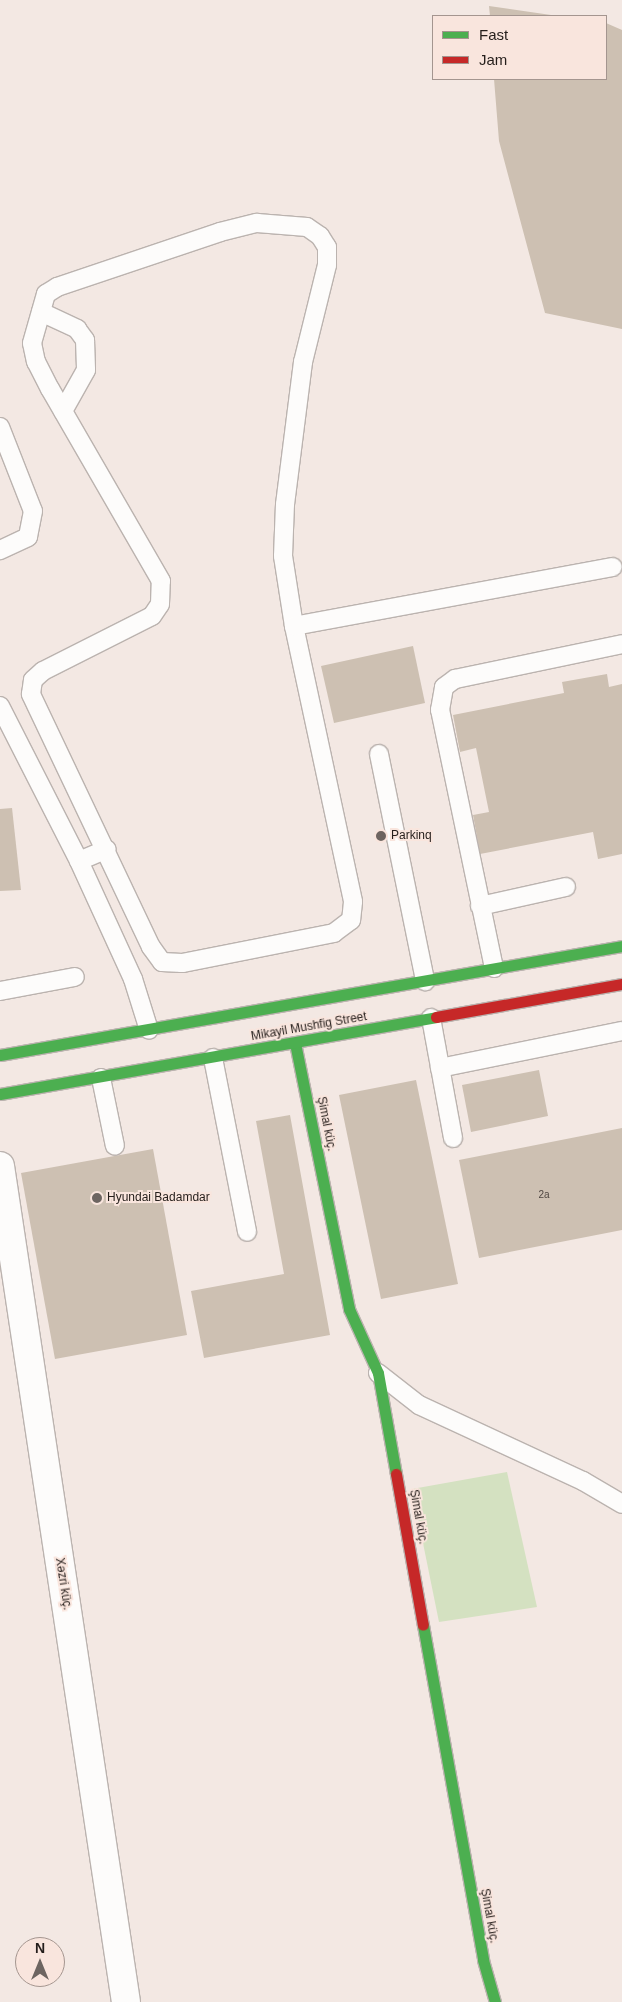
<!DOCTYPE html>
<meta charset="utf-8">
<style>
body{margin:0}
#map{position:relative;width:622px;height:2002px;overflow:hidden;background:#f3e8e3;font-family:Arial,sans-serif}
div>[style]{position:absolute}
.green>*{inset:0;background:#d4e1c1}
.building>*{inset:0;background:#cdc0b2}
.roads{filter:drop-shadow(1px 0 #bbb3af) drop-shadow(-1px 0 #bbb3af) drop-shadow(0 1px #bbb3af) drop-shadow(0 -1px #bbb3af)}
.lane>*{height:18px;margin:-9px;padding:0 9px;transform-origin:9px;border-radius:9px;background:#fdfcfb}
.street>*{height:28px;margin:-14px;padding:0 14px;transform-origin:14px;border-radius:14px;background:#fdfcfb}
.fast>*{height:11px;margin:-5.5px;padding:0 5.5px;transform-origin:5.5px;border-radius:5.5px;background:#4caf50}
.jam>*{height:11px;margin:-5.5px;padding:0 5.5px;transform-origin:5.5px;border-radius:5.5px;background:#c62828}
.dots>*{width:14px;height:14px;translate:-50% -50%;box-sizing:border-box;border:2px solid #f9e5dd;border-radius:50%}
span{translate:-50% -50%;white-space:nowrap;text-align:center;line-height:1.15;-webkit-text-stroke:4px #f9e5dd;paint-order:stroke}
.number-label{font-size:10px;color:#4f4641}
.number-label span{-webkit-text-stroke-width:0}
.poi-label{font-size:12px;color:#251e1b}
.left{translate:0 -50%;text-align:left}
.street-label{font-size:12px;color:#251e1b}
.legend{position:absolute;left:432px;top:15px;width:175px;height:65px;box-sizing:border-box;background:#f9e5dd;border:1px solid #a4958f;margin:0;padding:6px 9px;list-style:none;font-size:15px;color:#251e1b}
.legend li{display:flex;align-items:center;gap:10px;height:25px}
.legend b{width:25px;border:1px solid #a4958f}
.north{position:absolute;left:15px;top:1937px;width:50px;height:50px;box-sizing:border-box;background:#f9e5dd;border:1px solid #a4958f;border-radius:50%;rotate:0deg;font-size:14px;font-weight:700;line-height:20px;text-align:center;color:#251e1b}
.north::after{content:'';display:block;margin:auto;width:18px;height:22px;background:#6d6561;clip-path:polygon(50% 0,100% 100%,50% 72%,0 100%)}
</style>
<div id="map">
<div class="green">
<i style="clip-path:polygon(507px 1472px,537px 1607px,439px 1622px,412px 1489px)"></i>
</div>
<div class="building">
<i style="clip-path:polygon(489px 6px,551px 15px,551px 16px,490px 16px)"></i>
<i style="clip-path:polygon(606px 23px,622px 30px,622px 329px,545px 313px,499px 141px,494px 79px,606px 79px)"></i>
<i style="clip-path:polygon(413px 646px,425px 703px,334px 723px,321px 666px)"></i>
<i style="clip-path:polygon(607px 674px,609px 687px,622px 684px,622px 854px,598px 859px,593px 832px,480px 854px,473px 815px,489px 812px,476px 748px,460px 752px,453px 715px,564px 693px,562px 682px)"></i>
<i style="clip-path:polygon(12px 808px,21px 890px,0 891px,0 809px)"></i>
<i style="clip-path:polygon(539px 1070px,548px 1116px,471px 1132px,462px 1085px)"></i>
<i style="clip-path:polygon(416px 1080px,458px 1284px,381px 1299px,339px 1095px)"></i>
<i style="clip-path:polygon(290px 1115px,330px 1335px,204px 1358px,191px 1291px,284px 1274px,256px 1121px)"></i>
<i style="clip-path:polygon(622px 1128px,622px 1230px,479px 1258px,459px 1160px)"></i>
<i style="clip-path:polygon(153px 1149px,187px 1335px,55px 1359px,21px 1173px)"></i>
</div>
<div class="roads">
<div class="lane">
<i style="left:257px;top:223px;width:50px;rotate:4.6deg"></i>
<i style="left:307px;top:227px;width:16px;rotate:35deg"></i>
<i style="left:320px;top:236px;width:13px;rotate:58deg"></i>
<i style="left:327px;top:247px;width:18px;rotate:90deg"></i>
<i style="left:327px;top:265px;width:100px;rotate:103.9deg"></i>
<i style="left:303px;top:362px;width:143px;rotate:97.2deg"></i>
<i style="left:285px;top:504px;width:52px;rotate:92.2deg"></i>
<i style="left:283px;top:556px;width:71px;rotate:81.1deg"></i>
<i style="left:294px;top:626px;width:282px;rotate:77.9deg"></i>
<i style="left:353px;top:902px;width:18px;rotate:96deg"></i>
<i style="left:351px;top:920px;width:21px;rotate:143deg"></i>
<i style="left:334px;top:933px;width:155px;rotate:168.8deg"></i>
<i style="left:182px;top:963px;width:20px;rotate:-177deg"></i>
<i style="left:162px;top:962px;width:19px;rotate:-126deg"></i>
<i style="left:151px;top:947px;width:280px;rotate:-115.4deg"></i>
<i style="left:31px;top:694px;width:14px;rotate:-82deg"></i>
<i style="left:33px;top:680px;width:13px;rotate:-42deg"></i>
<i style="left:43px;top:671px;width:122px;rotate:-26.8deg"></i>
<i style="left:152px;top:616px;width:14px;rotate:-56deg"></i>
<i style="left:160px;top:604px;width:23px;rotate:-88deg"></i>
<i style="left:161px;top:581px;width:222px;rotate:-120deg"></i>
<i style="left:50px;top:389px;width:30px;rotate:-117deg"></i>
<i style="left:36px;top:362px;width:19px;rotate:-102deg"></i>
<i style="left:32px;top:343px;width:51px;rotate:-74.1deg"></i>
<i style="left:46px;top:294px;width:13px;rotate:-32deg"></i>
<i style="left:57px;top:287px;width:172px;rotate:-18.6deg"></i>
<i style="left:220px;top:232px;width:38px;rotate:-14deg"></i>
<i style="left:41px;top:312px;width:40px;rotate:25deg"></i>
<i style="left:77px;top:329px;width:14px;rotate:54deg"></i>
<i style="left:85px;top:340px;width:30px;rotate:88deg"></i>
<i style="left:86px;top:370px;width:47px;rotate:119.3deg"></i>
<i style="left:0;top:427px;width:90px;rotate:68.6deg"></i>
<i style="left:33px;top:511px;width:26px;rotate:101deg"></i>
<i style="left:28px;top:537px;width:31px;rotate:155deg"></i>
<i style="left:294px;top:626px;width:324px;rotate:-10.5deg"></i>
<i style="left:0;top:706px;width:174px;rotate:63deg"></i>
<i style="left:79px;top:861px;width:130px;rotate:65.4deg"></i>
<i style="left:133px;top:979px;width:53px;rotate:72.6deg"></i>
<i style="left:379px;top:754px;width:232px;rotate:78.5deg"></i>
<i style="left:79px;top:861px;width:30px;rotate:-23deg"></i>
<i style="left:480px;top:906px;width:88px;rotate:-12.5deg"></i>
<i style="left:494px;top:968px;width:264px;rotate:-101.8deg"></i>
<i style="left:440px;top:710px;width:23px;rotate:-80deg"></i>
<i style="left:444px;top:687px;width:14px;rotate:-36deg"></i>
<i style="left:455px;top:679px;width:171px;rotate:-11.8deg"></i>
<i style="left:0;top:991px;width:76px;rotate:-10.6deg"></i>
<i style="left:431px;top:1018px;width:122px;rotate:79.6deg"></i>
<i style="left:213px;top:1058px;width:177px;rotate:78.9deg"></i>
<i style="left:440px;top:1068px;width:186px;rotate:-11.5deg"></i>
<i style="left:101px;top:1078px;width:69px;rotate:78.4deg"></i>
<i style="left:378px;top:1373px;width:52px;rotate:38deg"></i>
<i style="left:419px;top:1405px;width:181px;rotate:24.9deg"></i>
<i style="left:583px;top:1481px;width:45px;rotate:30.5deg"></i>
</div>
<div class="street">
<i style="left:0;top:1166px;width:845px;rotate:81.43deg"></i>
</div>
<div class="fast">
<i style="left:295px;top:1043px;width:271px;rotate:78.5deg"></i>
<i style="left:349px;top:1309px;width:70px;rotate:65.6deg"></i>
<i style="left:378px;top:1373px;width:103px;rotate:79.9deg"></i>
<i style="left:0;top:1055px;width:631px;rotate:-9.94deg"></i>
<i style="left:0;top:1094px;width:443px;rotate:-10deg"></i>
<i style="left:423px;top:1625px;width:340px;rotate:79.8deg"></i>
<i style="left:483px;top:1960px;width:44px;rotate:74.1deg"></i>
</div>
<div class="jam">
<i style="left:436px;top:1017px;width:189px;rotate:-10.1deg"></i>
<i style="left:396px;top:1474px;width:153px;rotate:79.9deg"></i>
</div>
</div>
<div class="dots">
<i style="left:381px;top:836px;background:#6d6561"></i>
<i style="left:97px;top:1198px;background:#6d6561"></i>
</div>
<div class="number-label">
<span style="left:544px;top:1195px">2a</span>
</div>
<div class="poi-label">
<span class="left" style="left:391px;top:836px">Parkinq</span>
<span class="left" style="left:107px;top:1198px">Hyundai Badamdar</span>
</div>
<div class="street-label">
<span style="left:309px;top:1027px;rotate:-10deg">Mikayil Mushfig Street</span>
<span style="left:326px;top:1124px;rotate:79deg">Şimal küç.</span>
<span style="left:418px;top:1517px;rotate:80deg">Şimal küç.</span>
<span style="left:63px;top:1584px;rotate:81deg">Xəzri küç.</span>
<span style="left:489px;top:1916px;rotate:80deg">Şimal küç.</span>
</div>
<ul class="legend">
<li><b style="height:6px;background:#4caf50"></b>Fast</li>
<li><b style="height:6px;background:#c62828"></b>Jam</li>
</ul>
<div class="north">N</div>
</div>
